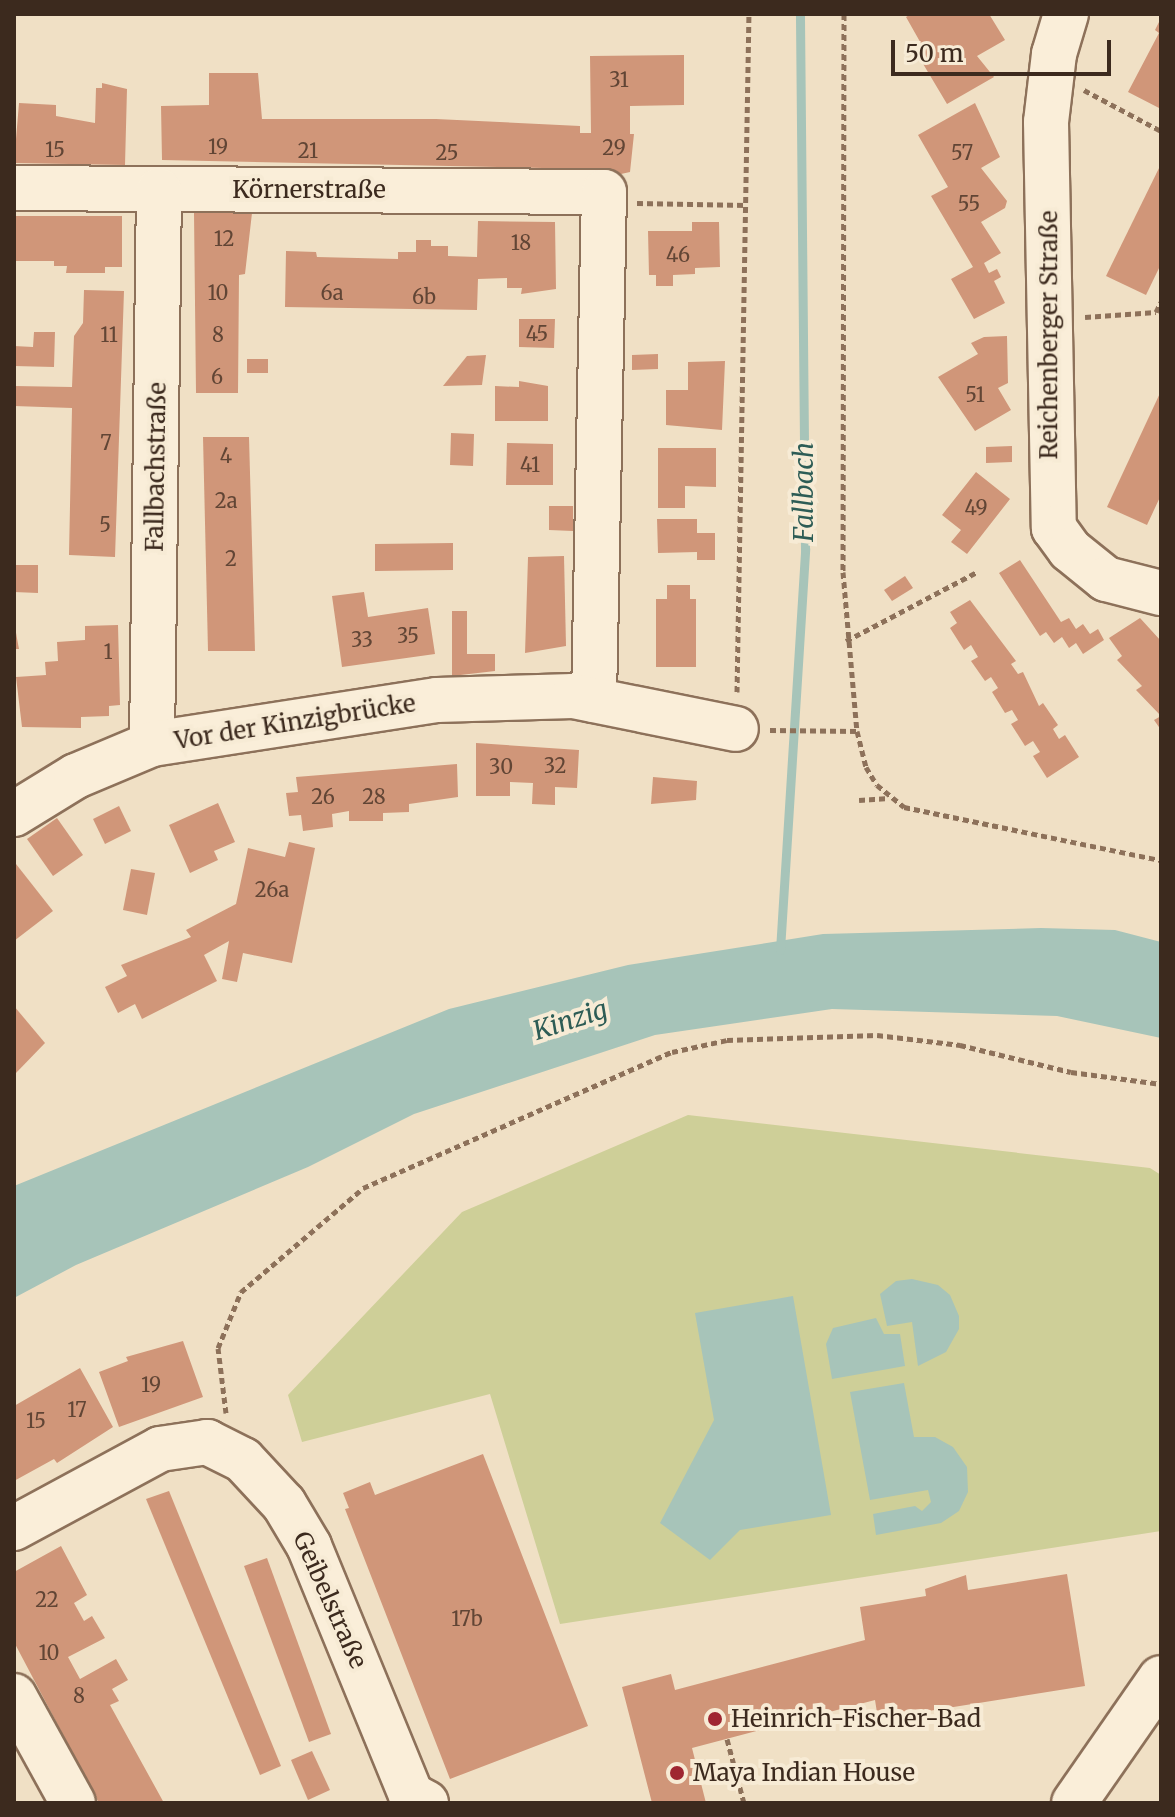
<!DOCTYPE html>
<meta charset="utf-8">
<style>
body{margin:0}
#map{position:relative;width:1175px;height:1817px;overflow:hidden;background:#f0e0c5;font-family:Merriweather,serif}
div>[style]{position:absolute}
.green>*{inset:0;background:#cecf98}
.water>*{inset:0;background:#a7c4b9}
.stream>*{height:9px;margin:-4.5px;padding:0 4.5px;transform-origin:4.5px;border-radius:4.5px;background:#a7c4b9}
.building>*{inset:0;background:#d09679}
.path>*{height:5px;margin-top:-2.5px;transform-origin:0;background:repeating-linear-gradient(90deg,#8d715a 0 6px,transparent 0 10px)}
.roads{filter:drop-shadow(2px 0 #8d715a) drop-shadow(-2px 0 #8d715a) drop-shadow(0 2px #8d715a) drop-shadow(0 -2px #8d715a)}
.minor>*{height:44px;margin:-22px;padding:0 22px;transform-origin:22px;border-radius:22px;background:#faeed9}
.dots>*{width:22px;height:22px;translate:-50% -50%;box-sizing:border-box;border:4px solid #f7ebd5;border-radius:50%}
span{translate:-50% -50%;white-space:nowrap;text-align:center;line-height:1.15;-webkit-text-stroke:8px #f7ebd5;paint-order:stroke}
.number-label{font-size:20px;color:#614535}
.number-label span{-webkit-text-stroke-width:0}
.street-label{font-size:24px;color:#3c2a1e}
.poi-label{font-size:24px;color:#3c2a1e}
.left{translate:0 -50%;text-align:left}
.water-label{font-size:26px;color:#2d5c55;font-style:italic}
.frame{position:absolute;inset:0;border:16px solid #3c2a1e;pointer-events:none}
.scale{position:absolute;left:891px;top:40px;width:220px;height:36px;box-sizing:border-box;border:4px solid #3c2a1e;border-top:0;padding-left:10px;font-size:24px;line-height:28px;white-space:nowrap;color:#3c2a1e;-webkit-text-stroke:6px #f7ebd5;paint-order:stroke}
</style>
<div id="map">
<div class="green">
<i style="clip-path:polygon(688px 1115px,1150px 1168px,1161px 1175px,1161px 1531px,560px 1624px,490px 1394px,302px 1442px,288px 1395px,462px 1212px)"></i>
</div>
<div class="water">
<i style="clip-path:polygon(1041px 928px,1115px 930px,1161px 942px,1161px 1038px,1057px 1016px,832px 1009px,655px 1035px,414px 1114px,308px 1167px,76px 1265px,14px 1298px,14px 1186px,449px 1009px,628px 965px,823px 934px)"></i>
<i style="clip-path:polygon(912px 1279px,938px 1285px,950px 1295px,959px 1316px,959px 1329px,946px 1352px,918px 1366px,912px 1322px,887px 1326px,880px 1294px,896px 1281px)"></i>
<i style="clip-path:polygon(793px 1296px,831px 1515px,740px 1530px,710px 1560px,660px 1523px,714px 1420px,695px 1313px)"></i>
<i style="clip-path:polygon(876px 1318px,884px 1334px,900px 1334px,905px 1366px,832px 1379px,826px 1344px,833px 1328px)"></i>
<i style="clip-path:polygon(904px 1383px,914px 1437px,935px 1437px,953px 1447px,967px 1467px,968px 1492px,959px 1511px,941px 1523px,876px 1535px,873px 1514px,915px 1506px,922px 1511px,931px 1502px,928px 1490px,870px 1500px,850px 1392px)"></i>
</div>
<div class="stream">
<i style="left:780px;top:950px;width:402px;rotate:-86.4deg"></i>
<i style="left:805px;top:549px;width:535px;rotate:-90.54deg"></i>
</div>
<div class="building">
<i style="clip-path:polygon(911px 14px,989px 14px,1005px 40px,977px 56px,994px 77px,947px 104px,916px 52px,923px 47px,906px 17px)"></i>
<i style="clip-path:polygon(1161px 18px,1161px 109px,1128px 92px,1159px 33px,1155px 30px)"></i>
<i style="clip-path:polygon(684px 55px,684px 105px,630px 106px,630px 134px,634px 134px,630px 172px,612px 176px,590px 176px,590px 169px,162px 160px,161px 106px,209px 105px,209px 73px,258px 73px,262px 119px,436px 119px,580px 126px,580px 133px,591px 133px,590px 56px)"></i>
<i style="clip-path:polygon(102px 83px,127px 89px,125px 165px,14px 163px,19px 103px,56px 105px,56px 116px,95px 123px,96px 88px,102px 88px)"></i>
<i style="clip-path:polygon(975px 103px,1000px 157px,981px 168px,1007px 201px,1005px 208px,981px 222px,1001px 253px,984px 263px,989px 273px,997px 269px,1001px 277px,994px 281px,1005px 303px,974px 319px,951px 279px,973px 267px,931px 196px,948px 187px,918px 135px)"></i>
<i style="clip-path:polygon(1161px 164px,1161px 264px,1146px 295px,1106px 276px)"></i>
<i style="clip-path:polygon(212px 210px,252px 213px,245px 274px,239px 275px,238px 393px,196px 393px,194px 213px)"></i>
<i style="clip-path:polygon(14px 216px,122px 216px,122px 267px,105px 267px,105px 273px,66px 273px,67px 266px,54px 266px,54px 261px,14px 261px)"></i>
<i style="clip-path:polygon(478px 221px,555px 222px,556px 289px,521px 294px,522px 288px,507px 288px,507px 278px,478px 279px,477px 310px,285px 307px,286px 251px,316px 252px,317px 257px,398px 259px,398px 252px,416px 252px,416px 240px,431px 240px,431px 246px,448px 246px,448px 256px,477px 257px)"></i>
<i style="clip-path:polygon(692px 222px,719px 222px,720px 267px,695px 268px,695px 274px,673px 275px,673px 286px,656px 286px,656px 275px,649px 275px,648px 231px,692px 231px)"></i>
<i style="clip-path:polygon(84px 290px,124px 291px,115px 557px,69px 555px,72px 408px,14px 406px,14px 386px,72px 387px,74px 336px,83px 323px)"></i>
<i style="clip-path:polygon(519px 319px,555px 319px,554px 348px,519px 347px)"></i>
<i style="clip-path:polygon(34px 332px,55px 332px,54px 367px,14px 366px,14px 346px,33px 347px)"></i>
<i style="clip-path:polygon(1007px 336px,1008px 383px,998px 388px,1011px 410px,975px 431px,938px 377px,978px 354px,971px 343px,984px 337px)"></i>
<i style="clip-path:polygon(658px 354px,658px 369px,632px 370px,632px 355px)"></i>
<i style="clip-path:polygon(486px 355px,482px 385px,443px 386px,467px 356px)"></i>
<i style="clip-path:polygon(247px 359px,268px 359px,268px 373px,247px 373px)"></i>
<i style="clip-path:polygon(725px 361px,722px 430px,666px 425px,666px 390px,688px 390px,688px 362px)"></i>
<i style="clip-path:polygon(519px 381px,548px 386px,548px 421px,495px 421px,495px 386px,519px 387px)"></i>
<i style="clip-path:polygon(1161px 391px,1161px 495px,1147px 525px,1107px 507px)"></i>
<i style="clip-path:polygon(451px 433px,474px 434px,473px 466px,450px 465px)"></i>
<i style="clip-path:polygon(203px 437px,249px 437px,255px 651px,208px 651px)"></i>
<i style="clip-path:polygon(507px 443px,553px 444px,553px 485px,506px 485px)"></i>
<i style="clip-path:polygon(1012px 446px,1012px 462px,986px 463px,986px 447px)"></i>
<i style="clip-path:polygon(658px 448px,716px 448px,716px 487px,685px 486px,685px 508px,658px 508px)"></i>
<i style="clip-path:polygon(976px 472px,1010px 499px,967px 554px,951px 542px,961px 530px,942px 515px)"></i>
<i style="clip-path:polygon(549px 506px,573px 506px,573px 531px,549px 530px)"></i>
<i style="clip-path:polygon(657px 519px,697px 519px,697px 533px,715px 533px,715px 560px,697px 560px,697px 552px,658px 553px)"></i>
<i style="clip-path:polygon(453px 543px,453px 570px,375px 571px,375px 544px)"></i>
<i style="clip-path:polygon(564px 556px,566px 646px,525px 653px,528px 557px)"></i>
<i style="clip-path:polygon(1020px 560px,1061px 622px,1069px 618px,1076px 629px,1083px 624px,1090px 634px,1098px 629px,1104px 640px,1083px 654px,1076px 643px,1069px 648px,1062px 637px,1054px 643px,1046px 632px,1040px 636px,999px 573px)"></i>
<i style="clip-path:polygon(14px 565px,38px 565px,38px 593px,14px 592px)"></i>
<i style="clip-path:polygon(905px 576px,913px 588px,892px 601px,884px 590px)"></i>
<i style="clip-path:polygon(667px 585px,690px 585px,690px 599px,696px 599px,696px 667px,656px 667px,656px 599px,667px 599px)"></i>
<i style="clip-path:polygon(364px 592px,368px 617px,428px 608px,435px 654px,342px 667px,332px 596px)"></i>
<i style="clip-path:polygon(970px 600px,1016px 661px,1011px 664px,1018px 674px,1023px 672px,1039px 706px,1043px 703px,1058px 725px,1053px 729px,1059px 739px,1065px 735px,1079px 757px,1047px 778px,1033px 756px,1040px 752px,1033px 741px,1025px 746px,1011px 724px,1018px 720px,1012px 710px,1005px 713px,992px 692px,998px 688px,991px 677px,985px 681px,971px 661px,978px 657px,971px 645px,964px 650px,950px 628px,957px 623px,950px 612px)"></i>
<i style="clip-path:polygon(452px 611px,467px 611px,467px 654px,495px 654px,495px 671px,452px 676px)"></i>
<i style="clip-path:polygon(1140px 618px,1161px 641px,1161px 730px,1154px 720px,1161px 716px,1136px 690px,1142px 686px,1117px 660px,1122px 656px,1109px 638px)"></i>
<i style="clip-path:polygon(14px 622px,19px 649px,14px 649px)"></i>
<i style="clip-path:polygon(118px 625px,120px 705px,109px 706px,109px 716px,81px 717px,81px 728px,22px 727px,16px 677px,46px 675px,45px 662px,58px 661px,57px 642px,85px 640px,85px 626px)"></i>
<i style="clip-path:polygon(476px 743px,579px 750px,577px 788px,555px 787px,555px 805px,532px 804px,533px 783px,510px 782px,510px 796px,476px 796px)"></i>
<i style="clip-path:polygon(457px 764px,458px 797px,409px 804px,409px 812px,383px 813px,383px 821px,349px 821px,349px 811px,332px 814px,333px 827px,303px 831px,301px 815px,289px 816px,286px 793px,298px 792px,296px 777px)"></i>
<i style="clip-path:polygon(653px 777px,697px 781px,696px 800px,651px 804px)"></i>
<i style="clip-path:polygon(218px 803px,235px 842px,214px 851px,218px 860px,190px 873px,169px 825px)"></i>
<i style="clip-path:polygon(119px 806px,131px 831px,105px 844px,93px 819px)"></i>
<i style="clip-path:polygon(57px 818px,83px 855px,53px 876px,27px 839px)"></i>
<i style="clip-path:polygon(289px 842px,315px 848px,292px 963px,243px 953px,237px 982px,222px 979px,229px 941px,204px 955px,217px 981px,142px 1019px,135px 1004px,118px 1013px,105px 987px,127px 976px,121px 965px,191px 937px,186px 930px,236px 904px,248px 848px,285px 857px)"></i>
<i style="clip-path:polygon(16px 864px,53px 911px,14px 941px,14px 866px)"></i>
<i style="clip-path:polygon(131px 869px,155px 873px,147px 915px,123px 910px)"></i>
<i style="clip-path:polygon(14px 1006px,45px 1043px,14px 1075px)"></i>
<i style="clip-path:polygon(183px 1341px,203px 1397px,119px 1427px,99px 1372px,128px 1361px,126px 1357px)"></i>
<i style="clip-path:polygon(80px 1368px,113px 1427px,57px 1463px,54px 1459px,14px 1481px,14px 1406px)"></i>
<i style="clip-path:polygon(483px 1454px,588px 1726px,450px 1779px,345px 1509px,349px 1508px,343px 1493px,370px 1482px,375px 1495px)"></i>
<i style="clip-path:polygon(169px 1491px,281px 1766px,260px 1775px,146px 1499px)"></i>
<i style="clip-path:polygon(61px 1546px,87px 1595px,74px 1603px,84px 1621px,92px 1616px,105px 1638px,68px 1657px,80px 1679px,116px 1659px,128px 1680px,112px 1689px,119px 1701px,110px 1705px,164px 1803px,99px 1803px,14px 1642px,14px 1572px)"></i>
<i style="clip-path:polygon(267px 1558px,331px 1734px,309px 1742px,244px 1566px)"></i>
<i style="clip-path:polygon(1067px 1574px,1085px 1686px,878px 1719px,875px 1700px,692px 1748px,706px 1803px,652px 1803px,622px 1687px,671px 1674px,675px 1690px,865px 1640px,860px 1607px,926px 1596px,925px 1589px,966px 1575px,968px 1590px)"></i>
<i style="clip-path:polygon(312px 1751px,330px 1790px,308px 1800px,291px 1760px)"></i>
</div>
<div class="path">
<i style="left:844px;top:14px;width:558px;rotate:90.1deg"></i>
<i style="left:843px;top:572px;width:160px;rotate:85deg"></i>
<i style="left:857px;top:731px;width:37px;rotate:76deg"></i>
<i style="left:866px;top:767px;width:21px;rotate:59deg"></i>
<i style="left:877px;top:785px;width:35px;rotate:39deg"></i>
<i style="left:904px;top:807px;width:262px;rotate:11.7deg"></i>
<i style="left:1084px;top:90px;width:87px;rotate:28deg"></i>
<i style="left:637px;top:203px;width:110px;rotate:1deg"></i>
<i style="left:1085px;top:317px;width:71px;rotate:-4deg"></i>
<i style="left:1156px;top:312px;width:11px;rotate:-63deg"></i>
<i style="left:846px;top:641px;width:148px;rotate:-27.8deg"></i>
<i style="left:737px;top:692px;width:678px;rotate:-88.99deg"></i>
<i style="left:770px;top:730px;width:87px;rotate:0.7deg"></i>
<i style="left:859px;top:800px;width:30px;rotate:-4deg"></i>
<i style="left:226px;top:1413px;width:65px;rotate:-97deg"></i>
<i style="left:218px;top:1348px;width:61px;rotate:-67.7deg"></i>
<i style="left:241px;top:1292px;width:160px;rotate:-40.4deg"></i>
<i style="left:363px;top:1188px;width:338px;rotate:-23.8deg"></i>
<i style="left:672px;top:1052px;width:56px;rotate:-12.3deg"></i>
<i style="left:727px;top:1040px;width:150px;rotate:-1.9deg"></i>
<i style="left:877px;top:1035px;width:84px;rotate:6.9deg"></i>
<i style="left:960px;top:1045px;width:114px;rotate:13.7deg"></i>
<i style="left:1071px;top:1072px;width:91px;rotate:7.6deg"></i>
<i style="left:727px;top:1739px;width:66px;rotate:75.1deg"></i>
</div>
<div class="roads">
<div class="minor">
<i style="left:1066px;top:14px;width:42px;rotate:106.7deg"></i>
<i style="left:1054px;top:54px;width:68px;rotate:96.7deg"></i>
<i style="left:1046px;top:122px;width:406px;rotate:88.9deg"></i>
<i style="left:1054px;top:528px;width:27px;rotate:54deg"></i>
<i style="left:1070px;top:550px;width:46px;rotate:38.9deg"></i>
<i style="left:1106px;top:579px;width:57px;rotate:14.3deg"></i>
<i style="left:14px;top:188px;width:590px;rotate:0.39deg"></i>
<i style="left:604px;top:192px;width:508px;rotate:91.13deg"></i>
<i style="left:152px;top:744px;width:554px;rotate:-89.28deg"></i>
<i style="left:14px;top:814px;width:73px;rotate:-31.5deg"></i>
<i style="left:76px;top:776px;width:82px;rotate:-22.8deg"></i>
<i style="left:152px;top:744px;width:288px;rotate:-8.8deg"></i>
<i style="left:437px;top:700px;width:136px;rotate:-1.7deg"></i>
<i style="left:573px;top:696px;width:166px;rotate:11.4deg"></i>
<i style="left:14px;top:1528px;width:166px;rotate:-28.4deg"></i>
<i style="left:160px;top:1449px;width:48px;rotate:-8.5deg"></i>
<i style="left:207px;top:1442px;width:40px;rotate:26.6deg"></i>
<i style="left:243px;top:1460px;width:60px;rotate:47deg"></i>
<i style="left:284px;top:1504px;width:49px;rotate:59.2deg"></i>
<i style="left:309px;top:1546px;width:269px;rotate:67.7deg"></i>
<i style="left:411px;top:1795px;width:17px;rotate:28deg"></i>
<i style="left:14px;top:1696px;width:122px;rotate:61.1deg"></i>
<i style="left:1074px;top:1803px;width:152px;rotate:-55.2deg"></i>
</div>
</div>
<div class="dots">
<i style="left:715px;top:1719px;background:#9f2631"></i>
<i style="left:677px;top:1773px;background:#9f2631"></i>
</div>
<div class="number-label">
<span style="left:619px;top:79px">31</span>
<span style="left:218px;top:146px">19</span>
<span style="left:614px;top:147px">29</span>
<span style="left:55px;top:149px">15</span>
<span style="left:308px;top:150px">21</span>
<span style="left:447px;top:152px">25</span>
<span style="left:962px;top:152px">57</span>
<span style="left:969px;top:203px">55</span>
<span style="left:224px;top:238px">12</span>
<span style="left:521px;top:242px">18</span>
<span style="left:678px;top:254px">46</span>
<span style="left:218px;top:292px">10</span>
<span style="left:332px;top:292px">6a</span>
<span style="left:424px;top:296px">6b</span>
<span style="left:537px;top:333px">45</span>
<span style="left:109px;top:334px">11</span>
<span style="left:218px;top:334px">8</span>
<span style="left:217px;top:376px">6</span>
<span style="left:975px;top:394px">51</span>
<span style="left:106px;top:442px">7</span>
<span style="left:226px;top:455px">4</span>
<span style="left:530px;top:464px">41</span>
<span style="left:226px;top:500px">2a</span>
<span style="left:976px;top:507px">49</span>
<span style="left:105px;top:524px">5</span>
<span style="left:231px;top:558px">2</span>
<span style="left:408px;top:635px">35</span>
<span style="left:362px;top:639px">33</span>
<span style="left:108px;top:651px">1</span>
<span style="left:555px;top:765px">32</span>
<span style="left:501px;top:766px">30</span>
<span style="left:323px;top:796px">26</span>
<span style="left:374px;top:796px">28</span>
<span style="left:272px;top:889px">26a</span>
<span style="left:151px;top:1384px">19</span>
<span style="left:77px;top:1409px">17</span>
<span style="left:36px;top:1420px">15</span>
<span style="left:47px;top:1599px">22</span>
<span style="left:467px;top:1618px">17b</span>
<span style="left:49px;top:1652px">10</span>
<span style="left:79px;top:1695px">8</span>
</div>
<div class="street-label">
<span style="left:309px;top:190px">Körnerstraße</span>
<span style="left:1049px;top:335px;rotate:-90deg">Reichenberger Straße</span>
<span style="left:156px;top:467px;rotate:-89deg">Fallbachstraße</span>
<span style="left:295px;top:722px;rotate:-9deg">Vor der Kinzigbrücke</span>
<span style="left:330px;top:1600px;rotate:66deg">Geibelstraße</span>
</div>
<div class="poi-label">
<span class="left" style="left:731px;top:1719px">Heinrich-Fischer-Bad</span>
<span class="left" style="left:693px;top:1773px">Maya Indian House</span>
</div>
<div class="water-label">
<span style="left:804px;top:492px;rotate:-90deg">Fallbach</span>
<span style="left:570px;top:1020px;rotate:-18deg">Kinzig</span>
</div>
<div class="frame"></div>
<div class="scale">50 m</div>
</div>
